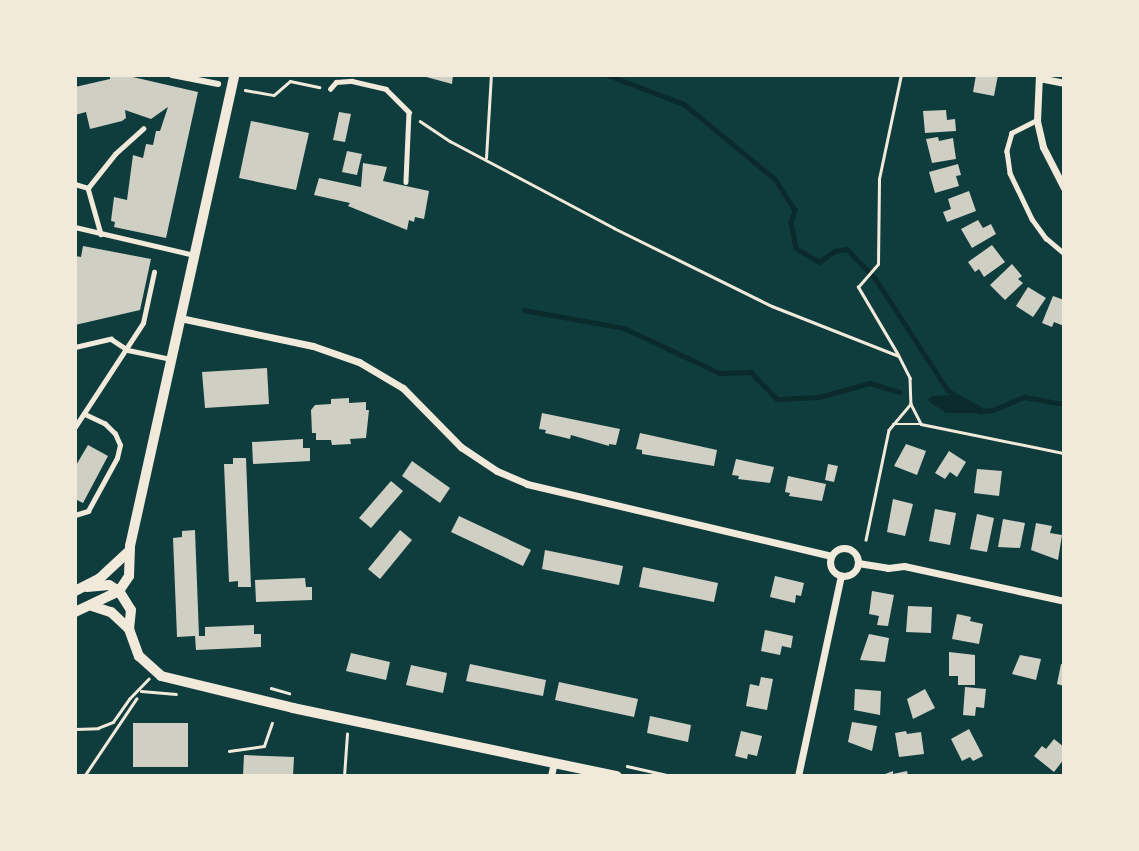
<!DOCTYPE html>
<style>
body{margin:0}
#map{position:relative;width:1139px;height:851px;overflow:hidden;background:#0f3d3e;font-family:Signika,sans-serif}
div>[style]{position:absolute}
.water>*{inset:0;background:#0a2a2b}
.stream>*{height:4.5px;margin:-2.25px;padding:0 2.25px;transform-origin:2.25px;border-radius:2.25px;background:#0a2a2b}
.building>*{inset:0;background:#cfcfc3}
.path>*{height:2.5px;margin:-1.25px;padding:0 1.25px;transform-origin:1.25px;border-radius:1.25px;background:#f1e9da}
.service>*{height:4.5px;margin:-2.25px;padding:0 2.25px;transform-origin:2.25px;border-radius:2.25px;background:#f1e9da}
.pedestrian>*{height:6px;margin:-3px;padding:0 3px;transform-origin:3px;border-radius:3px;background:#f1e9da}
.minor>*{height:7px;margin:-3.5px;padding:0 3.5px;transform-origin:3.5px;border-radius:3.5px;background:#f1e9da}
.minor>.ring{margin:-3.5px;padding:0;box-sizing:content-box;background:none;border:7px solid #f1e9da;border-radius:50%}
.tertiary>*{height:10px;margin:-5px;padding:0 5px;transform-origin:5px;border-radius:5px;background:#f1e9da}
.secondary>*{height:10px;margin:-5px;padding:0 5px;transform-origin:5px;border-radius:5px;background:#f1e9da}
span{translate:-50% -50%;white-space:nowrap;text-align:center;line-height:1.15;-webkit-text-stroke:7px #f1e9da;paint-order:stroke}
.frame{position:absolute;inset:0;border:77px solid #f1e9da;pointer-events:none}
</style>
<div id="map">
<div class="water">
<i style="clip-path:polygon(960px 395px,983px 408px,983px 413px,946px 413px,927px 400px,932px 396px)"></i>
</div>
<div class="stream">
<i style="left:608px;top:75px;width:81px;rotate:20.9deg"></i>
<i style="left:684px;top:104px;width:118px;rotate:39.5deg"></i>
<i style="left:775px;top:179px;width:37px;rotate:57deg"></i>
<i style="left:795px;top:210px;width:13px;rotate:108deg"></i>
<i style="left:791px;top:222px;width:26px;rotate:79deg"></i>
<i style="left:796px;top:248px;width:27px;rotate:31deg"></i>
<i style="left:819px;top:262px;width:19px;rotate:-35deg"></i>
<i style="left:835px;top:251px;width:12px;rotate:-9deg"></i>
<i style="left:847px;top:249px;width:40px;rotate:46deg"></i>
<i style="left:875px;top:278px;width:132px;rotate:57deg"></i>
<i style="left:947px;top:389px;width:14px;rotate:39deg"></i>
<i style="left:524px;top:310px;width:102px;rotate:10.2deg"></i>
<i style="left:624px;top:328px;width:106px;rotate:25.1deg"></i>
<i style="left:720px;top:373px;width:31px;rotate:-2deg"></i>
<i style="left:751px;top:372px;width:37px;rotate:46deg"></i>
<i style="left:777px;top:399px;width:42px;rotate:-2.7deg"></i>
<i style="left:819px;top:397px;width:53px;rotate:-15.4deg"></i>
<i style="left:870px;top:383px;width:31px;rotate:17deg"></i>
<i style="left:979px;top:411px;width:14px;rotate:-4deg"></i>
<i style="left:993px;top:410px;width:34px;rotate:-23deg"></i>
<i style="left:1024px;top:397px;width:41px;rotate:9.9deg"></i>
</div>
<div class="building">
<i style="clip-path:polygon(110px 75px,124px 75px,198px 92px,166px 238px,114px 227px,115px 222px,111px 221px,114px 197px,127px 200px,133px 155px,143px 158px,146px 144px,153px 145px,156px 131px,160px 131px,168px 107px,151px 119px,125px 110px,126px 118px,122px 121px,90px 129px,86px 112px,75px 115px,75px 87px,110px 79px)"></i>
<i style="clip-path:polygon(419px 75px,453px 75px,452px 84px)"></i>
<i style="clip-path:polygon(976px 75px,998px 75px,994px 96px,973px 92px)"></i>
<i style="clip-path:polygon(946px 110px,947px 120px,955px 119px,956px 131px,925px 133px,923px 111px)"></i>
<i style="clip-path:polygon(339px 112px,351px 114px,345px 142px,333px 140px)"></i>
<i style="clip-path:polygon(251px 121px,309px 133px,296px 190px,239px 178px)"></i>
<i style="clip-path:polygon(938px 137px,939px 141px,953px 138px,956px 159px,932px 163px,926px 139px)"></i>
<i style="clip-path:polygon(347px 151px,362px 154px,357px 175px,342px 172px)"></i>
<i style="clip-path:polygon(363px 163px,387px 167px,383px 181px,429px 191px,424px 219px,415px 217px,414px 222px,409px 220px,407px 230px,348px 206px,350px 203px,314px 195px,319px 178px,361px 187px)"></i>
<i style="clip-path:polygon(958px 164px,961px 175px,956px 176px,959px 186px,935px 193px,929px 172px)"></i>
<i style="clip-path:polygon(969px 191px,976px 211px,947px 222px,943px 212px,951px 209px,948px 199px)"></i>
<i style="clip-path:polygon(978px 220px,983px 228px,991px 224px,996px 234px,972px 248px,961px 229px)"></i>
<i style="clip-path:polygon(992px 245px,1005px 262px,984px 277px,979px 269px,975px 272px,968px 262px)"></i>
<i style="clip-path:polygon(83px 246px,151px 259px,140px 310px,75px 325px,75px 256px,81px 257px)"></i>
<i style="clip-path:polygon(1012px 264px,1022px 276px,1018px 279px,1023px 283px,1005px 300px,990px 285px)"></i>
<i style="clip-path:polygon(1028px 287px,1046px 298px,1033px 317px,1016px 306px)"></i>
<i style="clip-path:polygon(1053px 296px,1064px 300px,1064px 326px,1054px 322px,1052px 327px,1042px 323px)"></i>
<i style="clip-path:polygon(267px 368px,269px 404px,205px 408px,202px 372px)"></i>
<i style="clip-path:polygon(349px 398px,349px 403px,366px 402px,366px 410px,369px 410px,366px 438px,350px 439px,351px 444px,332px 445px,331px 440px,316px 440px,316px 433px,312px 433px,311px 410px,315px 405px,331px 404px,331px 399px)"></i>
<i style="clip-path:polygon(542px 413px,620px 429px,616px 445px,609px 444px,609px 446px,571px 435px,570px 439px,545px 433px,546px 430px,539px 429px)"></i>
<i style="clip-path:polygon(640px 433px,717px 450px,714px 466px,642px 454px,642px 450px,636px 449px)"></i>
<i style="clip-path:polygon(303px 439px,303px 448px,310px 448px,310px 461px,253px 464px,252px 442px)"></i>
<i style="clip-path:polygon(906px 444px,926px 451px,917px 475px,894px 466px)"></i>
<i style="clip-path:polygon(88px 445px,108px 456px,83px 503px,75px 499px,75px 467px)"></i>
<i style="clip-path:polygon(949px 451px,966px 462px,957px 477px,950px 472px,945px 479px,935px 473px)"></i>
<i style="clip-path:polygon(233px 458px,246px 458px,251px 587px,238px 587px,238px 581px,229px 582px,224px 464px,233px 464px)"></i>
<i style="clip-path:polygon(736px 459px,774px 467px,770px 483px,738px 479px,739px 476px,732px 475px)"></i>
<i style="clip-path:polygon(412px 461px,450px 488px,440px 503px,402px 476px)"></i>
<i style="clip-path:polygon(828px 464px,838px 466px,834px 482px,825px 480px)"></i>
<i style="clip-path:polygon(977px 469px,1002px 471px,999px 496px,974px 493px)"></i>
<i style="clip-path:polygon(788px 476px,826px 484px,822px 501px,789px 496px,790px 493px,785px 492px)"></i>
<i style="clip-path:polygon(391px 481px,403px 491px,371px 528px,359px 518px)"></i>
<i style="clip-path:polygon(893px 499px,913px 504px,905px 536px,887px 532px)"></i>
<i style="clip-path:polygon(935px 509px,956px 513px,950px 545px,929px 541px)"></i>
<i style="clip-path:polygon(977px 514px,994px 518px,987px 552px,970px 549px)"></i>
<i style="clip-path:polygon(459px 516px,531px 550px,523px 566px,451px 532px)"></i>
<i style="clip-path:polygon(1003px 519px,1025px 523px,1020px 548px,998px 547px)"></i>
<i style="clip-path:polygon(1036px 523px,1052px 526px,1050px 533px,1062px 535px,1058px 560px,1031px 550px)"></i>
<i style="clip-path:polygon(195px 530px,199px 636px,205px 636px,205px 627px,254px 625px,254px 634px,261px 634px,261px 647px,196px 650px,195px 636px,177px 637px,173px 538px,182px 537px,182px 531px)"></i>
<i style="clip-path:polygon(400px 530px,412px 540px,380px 579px,368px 569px)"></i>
<i style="clip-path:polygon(545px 550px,623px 566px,619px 585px,542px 569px)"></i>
<i style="clip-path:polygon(643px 567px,718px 583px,714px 602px,639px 587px)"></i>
<i style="clip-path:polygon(775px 576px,804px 583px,801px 596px,796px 595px,795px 603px,770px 597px)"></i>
<i style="clip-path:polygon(305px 578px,306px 587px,312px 587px,312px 600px,256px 602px,255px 580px)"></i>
<i style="clip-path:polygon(872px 591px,894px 595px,888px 626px,877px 625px,879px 616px,869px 614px)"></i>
<i style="clip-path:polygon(908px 606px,932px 607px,931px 633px,906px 632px)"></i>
<i style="clip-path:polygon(957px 614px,971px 617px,970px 621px,983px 624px,979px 644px,952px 639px)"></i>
<i style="clip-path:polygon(765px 630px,793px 636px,791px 648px,782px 646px,780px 655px,761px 651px)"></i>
<i style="clip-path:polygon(869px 634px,889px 638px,885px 662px,860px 660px)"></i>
<i style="clip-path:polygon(949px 652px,975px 655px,975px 685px,958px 685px,958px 676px,949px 676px)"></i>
<i style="clip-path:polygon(351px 653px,390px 662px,386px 680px,346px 671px)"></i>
<i style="clip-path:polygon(1020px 655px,1041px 659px,1036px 680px,1012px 674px)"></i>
<i style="clip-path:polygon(470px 664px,546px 680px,543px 696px,466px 681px)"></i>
<i style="clip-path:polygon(1061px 664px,1064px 665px,1064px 686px,1057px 684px)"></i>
<i style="clip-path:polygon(411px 665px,447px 673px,443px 693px,406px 685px)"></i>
<i style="clip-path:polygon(761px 677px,773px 679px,767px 710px,746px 706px,750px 684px,759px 686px)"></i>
<i style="clip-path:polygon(559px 682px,638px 699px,634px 717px,555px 700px)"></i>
<i style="clip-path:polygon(965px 687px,986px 689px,984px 708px,976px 707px,975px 716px,963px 715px)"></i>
<i style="clip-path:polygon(855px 689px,881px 691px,880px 715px,854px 710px)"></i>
<i style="clip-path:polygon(925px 689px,935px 708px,913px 719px,907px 699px)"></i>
<i style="clip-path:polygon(650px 716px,691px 725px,688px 742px,647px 733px)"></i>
<i style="clip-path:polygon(852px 722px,877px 726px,872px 751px,848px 742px)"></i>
<i style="clip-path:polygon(133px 723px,188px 723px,188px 767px,133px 767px)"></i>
<i style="clip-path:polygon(969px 729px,983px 756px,973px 761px,970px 757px,962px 761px,951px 739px)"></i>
<i style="clip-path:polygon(741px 731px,762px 736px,757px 756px,748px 754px,747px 759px,735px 756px)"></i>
<i style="clip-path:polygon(906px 731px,907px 734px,921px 732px,924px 754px,899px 757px,895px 733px)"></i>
<i style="clip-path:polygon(1054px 739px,1064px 747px,1064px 759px,1054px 772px,1034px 756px,1042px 746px,1046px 749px)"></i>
<i style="clip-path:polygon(244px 755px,294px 757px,293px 776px,243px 776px)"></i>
<i style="clip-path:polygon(893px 771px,893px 774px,907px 771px,908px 776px,880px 776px)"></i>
</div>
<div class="path">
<i style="left:245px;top:90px;width:29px;rotate:10deg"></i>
<i style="left:274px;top:95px;width:21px;rotate:-41deg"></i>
<i style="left:290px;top:81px;width:30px;rotate:12deg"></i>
<i style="left:420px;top:121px;width:36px;rotate:34deg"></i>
<i style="left:450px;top:141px;width:186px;rotate:27.9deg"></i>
<i style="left:614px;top:228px;width:176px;rotate:26.3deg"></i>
<i style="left:772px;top:306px;width:136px;rotate:21.5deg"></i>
<i style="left:899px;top:356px;width:25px;rotate:63deg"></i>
<i style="left:910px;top:378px;width:26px;rotate:88deg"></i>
<i style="left:911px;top:404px;width:34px;rotate:130deg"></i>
<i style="left:889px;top:430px;width:112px;rotate:101.8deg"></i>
<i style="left:486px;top:158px;width:83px;rotate:-86.6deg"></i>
<i style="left:898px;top:355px;width:79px;rotate:-120.5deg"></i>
<i style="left:858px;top:287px;width:30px;rotate:-49deg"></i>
<i style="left:878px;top:264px;width:85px;rotate:-89.3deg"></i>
<i style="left:879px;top:179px;width:106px;rotate:-78.1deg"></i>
<i style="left:911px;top:404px;width:22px;rotate:63deg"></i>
<i style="left:921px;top:424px;width:146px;rotate:11.5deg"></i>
<i style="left:893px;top:424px;width:28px"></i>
<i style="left:271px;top:688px;width:19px;rotate:16deg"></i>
<i style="left:141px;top:691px;width:35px;rotate:5deg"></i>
<i style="left:75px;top:729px;width:23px;rotate:-2deg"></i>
<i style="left:98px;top:728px;width:16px;rotate:-22deg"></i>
<i style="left:113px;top:722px;width:28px;rotate:-55deg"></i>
<i style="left:129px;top:699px;width:28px;rotate:-46deg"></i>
<i style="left:229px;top:751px;width:35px;rotate:-8deg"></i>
<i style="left:264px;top:746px;width:24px;rotate:-71deg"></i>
<i style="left:627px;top:766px;width:45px;rotate:12.8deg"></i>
<i style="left:85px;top:775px;width:92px;rotate:-56.1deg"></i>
<i style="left:344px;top:776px;width:42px;rotate:-85.9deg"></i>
</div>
<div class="service">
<i style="left:330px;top:89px;width:9px;rotate:-49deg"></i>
<i style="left:336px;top:82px;width:16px;rotate:-4deg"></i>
<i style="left:352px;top:81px;width:35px;rotate:13deg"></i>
<i style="left:386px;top:89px;width:33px;rotate:45deg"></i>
<i style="left:409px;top:112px;width:70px;rotate:92.5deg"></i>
<i style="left:1036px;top:121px;width:27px;rotate:153deg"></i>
<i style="left:1012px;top:133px;width:19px;rotate:106deg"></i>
<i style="left:1007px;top:151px;width:22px;rotate:82deg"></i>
<i style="left:1010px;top:173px;width:51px;rotate:64.4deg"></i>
<i style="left:1032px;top:219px;width:24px;rotate:54deg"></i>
<i style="left:1046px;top:238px;width:23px;rotate:40deg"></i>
<i style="left:75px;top:184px;width:14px;rotate:17deg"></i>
<i style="left:88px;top:188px;width:43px;rotate:-51.5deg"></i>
<i style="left:115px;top:154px;width:38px;rotate:-42deg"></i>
<i style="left:88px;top:188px;width:48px;rotate:74.2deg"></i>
<i style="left:75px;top:227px;width:122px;rotate:13.2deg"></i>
<i style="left:75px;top:347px;width:37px;rotate:-13deg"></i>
<i style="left:111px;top:339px;width:20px;rotate:33deg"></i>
<i style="left:128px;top:350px;width:44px;rotate:11.8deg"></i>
<i style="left:75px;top:427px;width:124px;rotate:-56.8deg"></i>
<i style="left:143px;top:323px;width:52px;rotate:-77.8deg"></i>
<i style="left:75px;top:515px;width:14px;rotate:-17deg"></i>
<i style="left:88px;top:511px;width:60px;rotate:-61.3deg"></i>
<i style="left:117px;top:458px;width:13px;rotate:-77deg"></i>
<i style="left:120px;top:445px;width:12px;rotate:-114deg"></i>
<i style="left:115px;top:434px;width:14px;rotate:-135deg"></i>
<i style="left:105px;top:424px;width:23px;rotate:-155deg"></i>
</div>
<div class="pedestrian">
<i style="left:172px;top:75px;width:47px;rotate:11.1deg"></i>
</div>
<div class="minor">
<i style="left:1039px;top:75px;width:46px;rotate:92.5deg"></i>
<i style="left:1037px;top:121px;width:27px;rotate:77deg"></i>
<i style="left:1043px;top:147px;width:46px;rotate:62.9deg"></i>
<i style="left:1039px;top:78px;width:25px;rotate:11deg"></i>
<i style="left:180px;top:318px;width:136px;rotate:11.9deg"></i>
<i style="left:313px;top:346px;width:49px;rotate:19.2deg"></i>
<i style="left:359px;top:362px;width:51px;rotate:30.6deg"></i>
<i style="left:403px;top:388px;width:83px;rotate:45.5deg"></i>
<i style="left:461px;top:447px;width:43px;rotate:33.7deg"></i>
<i style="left:497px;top:471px;width:33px;rotate:23deg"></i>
<i style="left:527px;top:484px;width:312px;rotate:13.3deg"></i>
<i class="ring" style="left:830px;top:548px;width:21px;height:21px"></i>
<i style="left:858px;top:563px;width:30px;rotate:9deg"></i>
<i style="left:888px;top:568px;width:16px;rotate:-7deg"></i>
<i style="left:904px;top:566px;width:164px;rotate:12.3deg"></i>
<i style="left:551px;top:776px;width:14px;rotate:-78deg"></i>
<i style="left:798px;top:776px;width:205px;rotate:-77.9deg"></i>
</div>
<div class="tertiary">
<i style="left:87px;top:587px;width:22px;rotate:-5deg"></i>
<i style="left:109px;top:585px;width:12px;rotate:31deg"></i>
<i style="left:119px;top:591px;width:22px;rotate:58deg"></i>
<i style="left:131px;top:610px;width:19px;rotate:96deg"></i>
<i style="left:129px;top:629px;width:29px;rotate:70deg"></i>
<i style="left:139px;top:656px;width:30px;rotate:42deg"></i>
<i style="left:161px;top:676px;width:136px;rotate:13.6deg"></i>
<i style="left:293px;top:708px;width:331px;rotate:11.9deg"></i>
<i style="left:92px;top:606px;width:20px;rotate:18deg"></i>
<i style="left:111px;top:612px;width:25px;rotate:43deg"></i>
</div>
<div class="secondary">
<i style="left:75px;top:591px;width:27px;rotate:-27deg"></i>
<i style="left:99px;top:579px;width:41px;rotate:-43deg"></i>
<i style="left:75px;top:612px;width:49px;rotate:-25.5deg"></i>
<i style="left:119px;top:591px;width:18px;rotate:-56deg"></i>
<i style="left:129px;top:576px;width:30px;rotate:-88deg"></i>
<i style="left:130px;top:546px;width:482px;rotate:-77.5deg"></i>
</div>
<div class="frame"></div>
</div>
